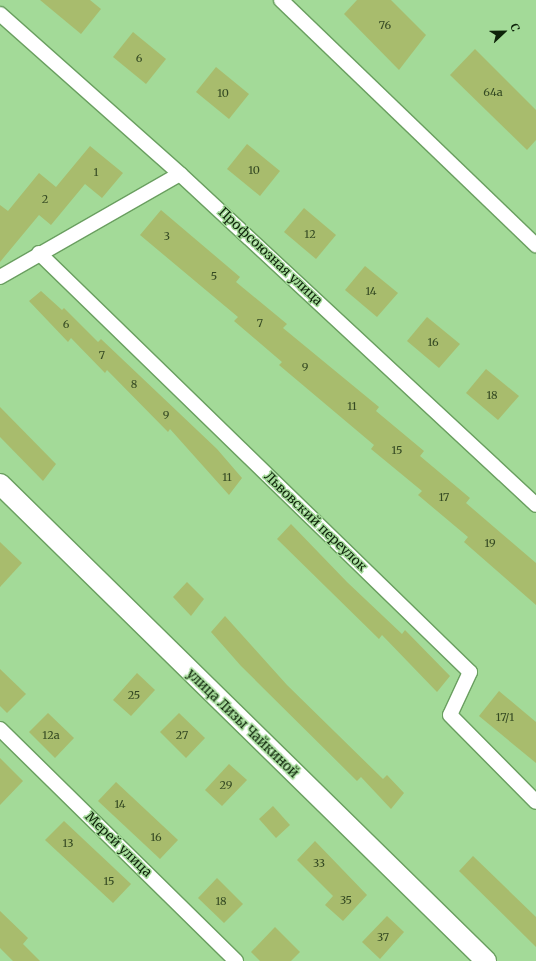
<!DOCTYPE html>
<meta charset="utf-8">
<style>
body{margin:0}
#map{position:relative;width:536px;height:961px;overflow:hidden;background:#a3da98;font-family:Merriweather,serif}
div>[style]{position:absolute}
.building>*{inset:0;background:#a8bc6d}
.roads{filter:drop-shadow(1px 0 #6a9f60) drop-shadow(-1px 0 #6a9f60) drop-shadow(0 1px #6a9f60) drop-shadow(0 -1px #6a9f60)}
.street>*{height:14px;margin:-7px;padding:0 7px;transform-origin:7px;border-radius:7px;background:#fff}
.secondary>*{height:20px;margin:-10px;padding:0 10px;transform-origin:10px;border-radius:10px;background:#fff}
span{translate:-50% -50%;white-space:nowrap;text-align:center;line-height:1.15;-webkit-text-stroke:3px #a3da98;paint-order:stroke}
.number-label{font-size:11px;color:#344923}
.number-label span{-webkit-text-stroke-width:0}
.street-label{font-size:13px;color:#0e230a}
.north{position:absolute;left:484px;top:12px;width:40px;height:40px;-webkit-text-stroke:3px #a3da98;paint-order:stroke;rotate:68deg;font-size:11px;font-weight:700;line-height:16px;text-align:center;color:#0e230a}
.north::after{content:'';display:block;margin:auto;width:14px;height:18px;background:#0e230a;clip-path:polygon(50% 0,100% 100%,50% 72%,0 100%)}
</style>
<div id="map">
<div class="building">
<i style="clip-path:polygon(40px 0,90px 0,101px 9px,81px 34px)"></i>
<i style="clip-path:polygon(357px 0,391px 0,426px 35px,399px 70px,344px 14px)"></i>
<i style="clip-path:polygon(133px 32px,166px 59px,146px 84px,113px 57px)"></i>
<i style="clip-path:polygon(475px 49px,536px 110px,536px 140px,527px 150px,450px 75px)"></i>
<i style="clip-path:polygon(216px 67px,249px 94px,229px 119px,196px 92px)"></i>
<i style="clip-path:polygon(247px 144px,280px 171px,260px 196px,227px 169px)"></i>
<i style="clip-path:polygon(90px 146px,123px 173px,102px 198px,85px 184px,51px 225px,39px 215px,0 262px,0 205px,8px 211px,39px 173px,56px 187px)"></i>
<i style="clip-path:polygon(304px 208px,336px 235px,316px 259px,284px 232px)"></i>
<i style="clip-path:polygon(161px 210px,240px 277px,236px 282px,287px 324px,283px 328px,379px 407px,376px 411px,424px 451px,420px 456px,470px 498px,466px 503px,536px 563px,536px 605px,464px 542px,468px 537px,418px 495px,422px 491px,371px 449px,374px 445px,279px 365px,282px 362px,234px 321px,238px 317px,140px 235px)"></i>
<i style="clip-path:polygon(365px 266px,398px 293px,377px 317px,345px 290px)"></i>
<i style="clip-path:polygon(41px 291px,62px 310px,64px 308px,98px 342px,101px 339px,217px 449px,242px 478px,229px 495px,170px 429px,168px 432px,107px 370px,105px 373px,71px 338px,68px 342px,29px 301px)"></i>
<i style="clip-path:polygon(427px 317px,460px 344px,439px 368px,407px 341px)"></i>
<i style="clip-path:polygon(486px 369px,519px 396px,498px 420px,466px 393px)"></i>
<i style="clip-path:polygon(0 407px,56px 464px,43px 481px,0 437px)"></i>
<i style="clip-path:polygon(291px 524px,347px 582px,402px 634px,405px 630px,450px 676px,437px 692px,382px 635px,379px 639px,277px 539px)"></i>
<i style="clip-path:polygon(0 542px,22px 563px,0 587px)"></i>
<i style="clip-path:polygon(187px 582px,204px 599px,191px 616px,173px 597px)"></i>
<i style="clip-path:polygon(225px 616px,287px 685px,383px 779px,387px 775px,404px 793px,391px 809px,361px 777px,357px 781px,241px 666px,211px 632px)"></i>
<i style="clip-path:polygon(0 669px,26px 694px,7px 713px,0 706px)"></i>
<i style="clip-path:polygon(137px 673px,155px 690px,131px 716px,113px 700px)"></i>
<i style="clip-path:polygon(499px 691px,536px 722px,536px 763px,479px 716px)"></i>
<i style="clip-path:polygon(48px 713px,74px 738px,55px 758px,29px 732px)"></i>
<i style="clip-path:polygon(179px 713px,205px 738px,186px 758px,160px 732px)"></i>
<i style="clip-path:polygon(0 758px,23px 781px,0 805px)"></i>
<i style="clip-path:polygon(229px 764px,247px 780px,222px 806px,205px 790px)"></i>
<i style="clip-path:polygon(116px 782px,178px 840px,160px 859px,98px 801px)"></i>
<i style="clip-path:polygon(273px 806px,290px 825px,276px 838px,259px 819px)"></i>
<i style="clip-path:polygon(64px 821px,131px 884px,113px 903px,45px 840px)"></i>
<i style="clip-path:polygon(315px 841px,367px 895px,343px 921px,325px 905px,333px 896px,297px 860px)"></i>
<i style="clip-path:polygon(473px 856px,536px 917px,536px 947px,459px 871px)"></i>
<i style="clip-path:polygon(217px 878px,243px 904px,224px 923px,198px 898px)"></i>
<i style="clip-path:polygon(0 911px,28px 938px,23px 944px,40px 961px,13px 961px,0 948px)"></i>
<i style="clip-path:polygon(387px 916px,404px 932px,380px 959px,362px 942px)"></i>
<i style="clip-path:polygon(275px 927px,300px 952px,291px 961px,260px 961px,251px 952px)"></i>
</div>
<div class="roads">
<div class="street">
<i style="left:281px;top:0;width:354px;rotate:43.9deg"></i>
<i style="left:0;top:14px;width:241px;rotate:41.6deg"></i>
<i style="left:180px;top:174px;width:486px;rotate:42.9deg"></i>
<i style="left:39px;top:253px;width:601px;rotate:44.19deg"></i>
<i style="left:470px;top:672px;width:47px;rotate:114.9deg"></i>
<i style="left:450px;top:715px;width:122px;rotate:45.3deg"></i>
<i style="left:0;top:277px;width:207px;rotate:-29.8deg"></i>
<i style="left:0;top:729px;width:331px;rotate:44.5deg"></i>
</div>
<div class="secondary">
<i style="left:0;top:484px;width:681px;rotate:44.46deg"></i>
</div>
</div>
<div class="number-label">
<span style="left:385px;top:25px">76</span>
<span style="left:139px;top:58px">6</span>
<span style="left:493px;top:92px">64а</span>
<span style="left:223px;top:93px">10</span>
<span style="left:254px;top:170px">10</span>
<span style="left:96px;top:172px">1</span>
<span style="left:45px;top:199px">2</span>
<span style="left:310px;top:234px">12</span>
<span style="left:167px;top:236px">3</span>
<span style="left:214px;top:276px">5</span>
<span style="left:371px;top:291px">14</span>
<span style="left:260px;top:323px">7</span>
<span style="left:66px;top:324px">6</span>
<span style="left:433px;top:342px">16</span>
<span style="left:102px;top:355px">7</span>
<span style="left:305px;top:367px">9</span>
<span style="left:134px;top:384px">8</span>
<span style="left:492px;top:395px">18</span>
<span style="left:352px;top:406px">11</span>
<span style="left:166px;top:415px">9</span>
<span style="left:397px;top:450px">15</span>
<span style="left:227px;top:477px">11</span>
<span style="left:444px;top:497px">17</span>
<span style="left:490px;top:543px">19</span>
<span style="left:134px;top:695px">25</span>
<span style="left:505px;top:717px">17/1</span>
<span style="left:51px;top:735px">12а</span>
<span style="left:182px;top:735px">27</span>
<span style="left:226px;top:785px">29</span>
<span style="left:120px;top:804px">14</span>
<span style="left:156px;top:837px">16</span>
<span style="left:68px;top:843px">13</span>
<span style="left:319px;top:863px">33</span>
<span style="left:109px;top:881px">15</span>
<span style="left:346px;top:900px">35</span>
<span style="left:221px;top:901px">18</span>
<span style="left:383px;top:937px">37</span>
</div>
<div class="street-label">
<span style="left:270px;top:257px;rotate:43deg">Профсоюзная улица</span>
<span style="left:315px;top:522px;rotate:44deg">Львовский переулок</span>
<span style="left:242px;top:724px;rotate:44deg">улица Лизы Чайкиной</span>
<span style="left:118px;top:845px;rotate:44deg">Мерей улица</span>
</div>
<div class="north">С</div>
</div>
